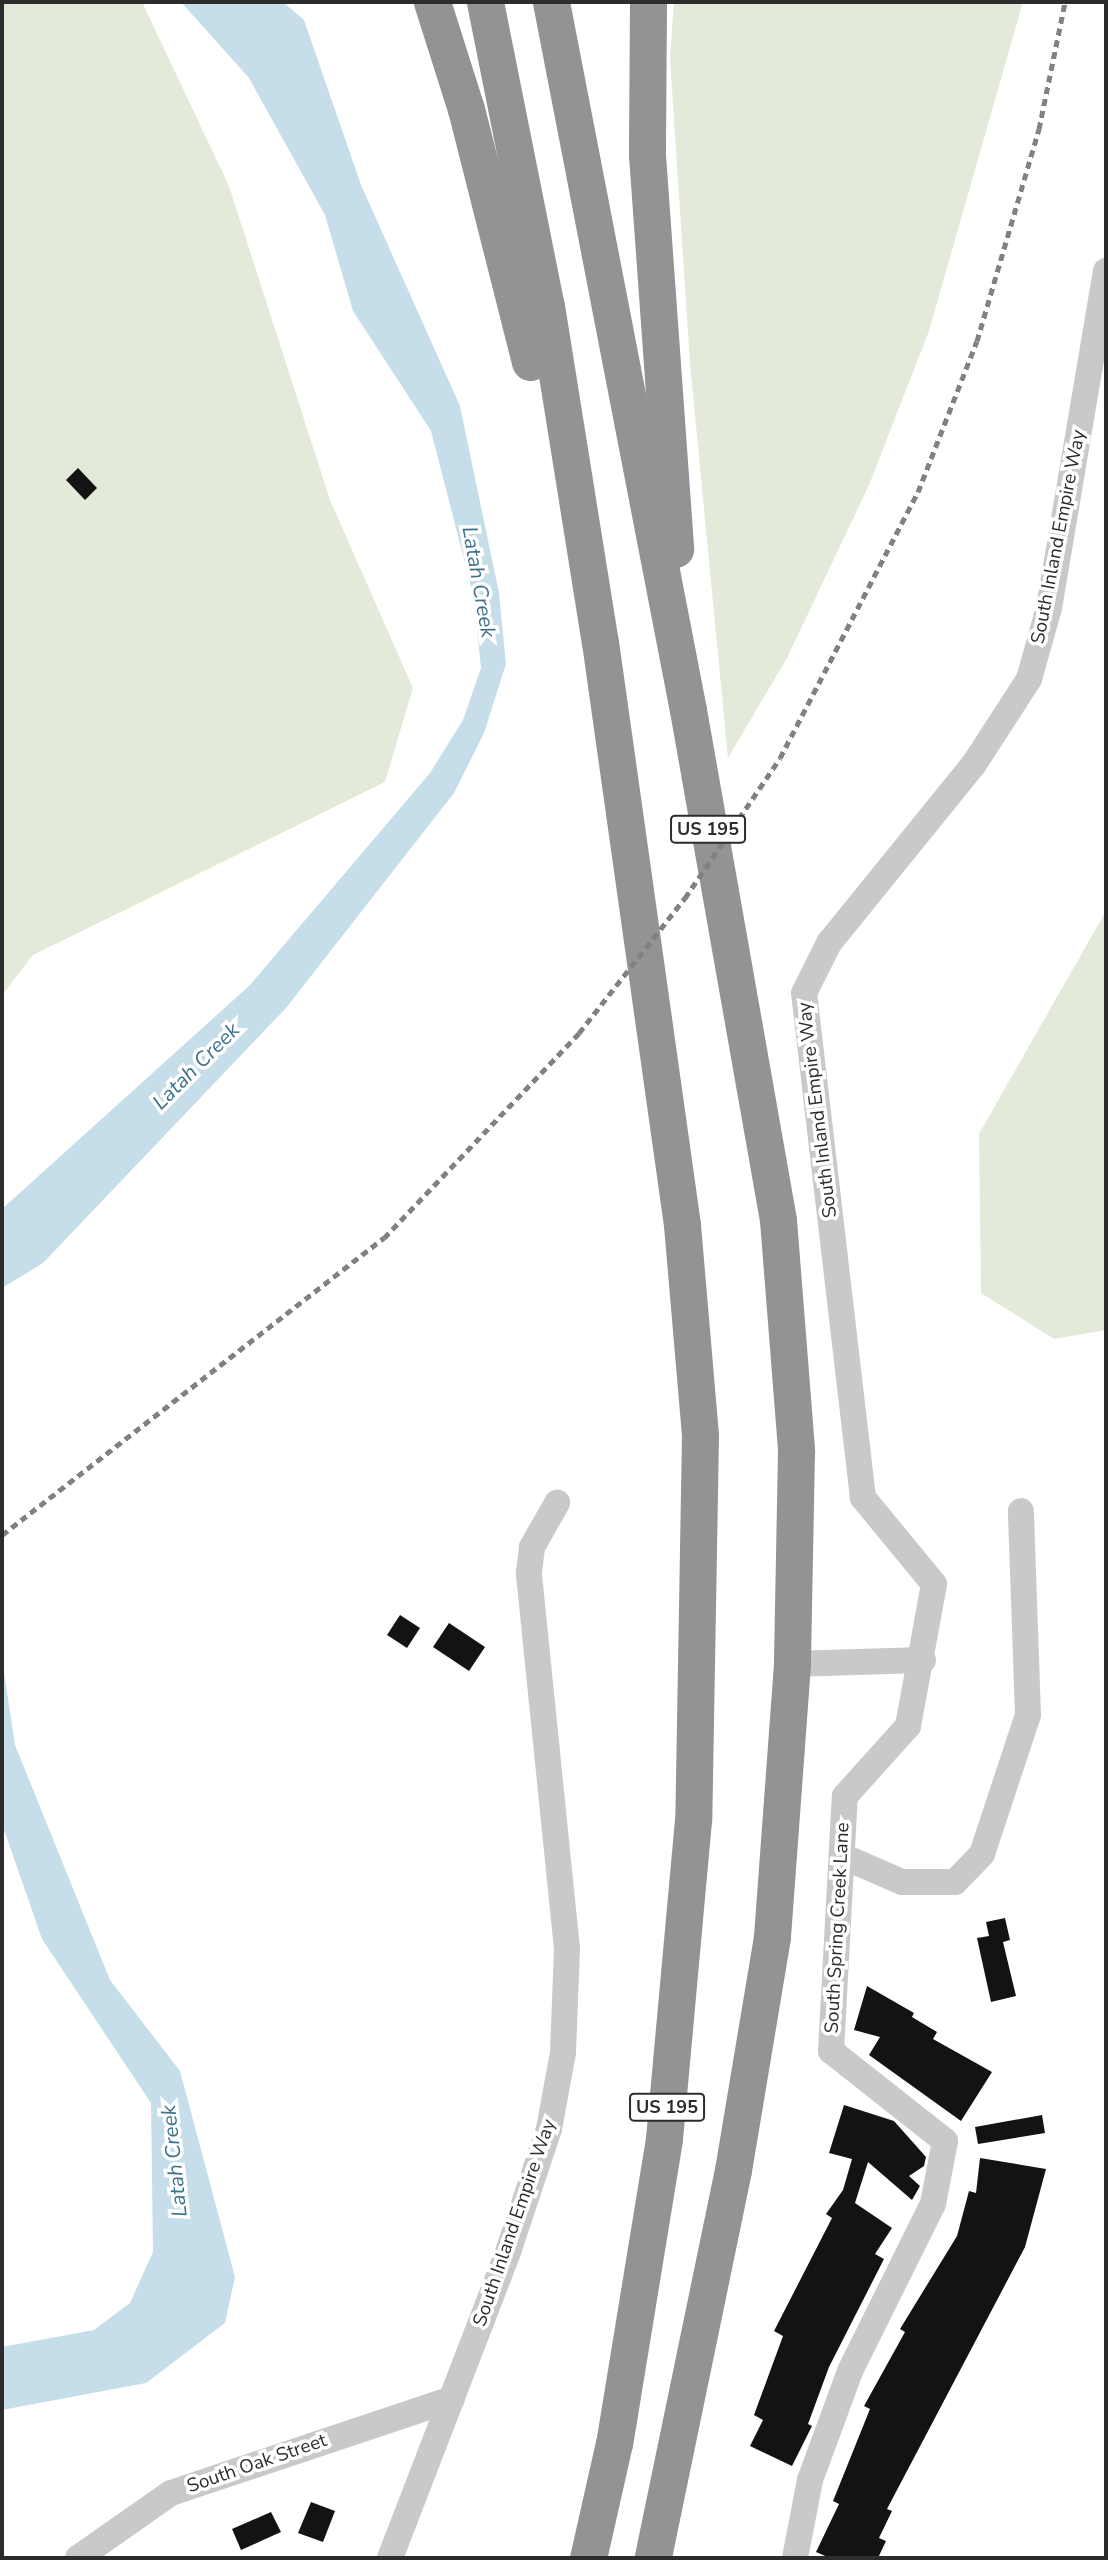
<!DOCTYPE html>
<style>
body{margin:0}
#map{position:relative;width:1108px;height:2560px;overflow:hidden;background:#fff;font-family:"Nunito Sans",sans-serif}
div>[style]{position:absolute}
.green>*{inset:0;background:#e3eada}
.water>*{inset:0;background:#c6dee9}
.building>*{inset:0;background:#131313}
.minor>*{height:26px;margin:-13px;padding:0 13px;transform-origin:13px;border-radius:13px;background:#c9c9c9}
.highway>*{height:37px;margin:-18.5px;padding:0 18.5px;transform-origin:18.5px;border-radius:18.5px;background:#939393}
.rail>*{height:5px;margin-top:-2.5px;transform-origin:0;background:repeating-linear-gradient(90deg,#818181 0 7px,transparent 0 12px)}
span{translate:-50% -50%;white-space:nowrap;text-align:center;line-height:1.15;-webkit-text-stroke:7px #fff;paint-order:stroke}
.shield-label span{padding:2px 5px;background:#fff;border:2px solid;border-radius:5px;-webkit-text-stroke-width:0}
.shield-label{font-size:18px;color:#2c2c2c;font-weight:700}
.street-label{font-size:19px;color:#2c2c2c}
.water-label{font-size:21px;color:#3e728b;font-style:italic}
.frame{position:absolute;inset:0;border:4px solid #2c2c2c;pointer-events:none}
</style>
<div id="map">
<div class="green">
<i style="clip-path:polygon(2px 2px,142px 2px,229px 186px,330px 500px,413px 688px,385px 782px,33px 955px,2px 995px)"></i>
<i style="clip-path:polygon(674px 2px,1023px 2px,929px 331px,869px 485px,787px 658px,728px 758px,690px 363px,670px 58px)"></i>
<i style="clip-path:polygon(1106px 911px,1106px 1330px,1054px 1339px,981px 1293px,979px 1134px)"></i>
</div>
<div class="water">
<i style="clip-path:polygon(181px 2px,283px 2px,304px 20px,361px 185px,460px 406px,499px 593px,506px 664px,484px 733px,454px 793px,286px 1008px,43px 1263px,2px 1288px,2px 1209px,250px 985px,430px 773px,463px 720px,481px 668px,474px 598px,431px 431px,353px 311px,325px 215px,249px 78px)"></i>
<i style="clip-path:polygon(2px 1659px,15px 1745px,110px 1980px,180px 2071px,235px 2277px,225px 2323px,146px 2383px,2px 2410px,2px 2347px,94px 2330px,130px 2303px,153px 2252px,151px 2103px,42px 1939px,2px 1824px)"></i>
</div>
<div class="building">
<i style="clip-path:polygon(78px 468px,97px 488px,85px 500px,66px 480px)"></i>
<i style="clip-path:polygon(400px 1615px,420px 1628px,407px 1648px,387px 1635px)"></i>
<i style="clip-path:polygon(449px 1623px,485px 1647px,469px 1671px,433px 1647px)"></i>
<i style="clip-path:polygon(1005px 1918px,1010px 1940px,1003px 1942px,1016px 1996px,991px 2002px,977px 1938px,989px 1936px,986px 1922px)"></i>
<i style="clip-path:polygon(867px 1986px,914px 2013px,912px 2017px,937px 2032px,933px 2039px,992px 2072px,961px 2121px,869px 2055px,880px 2037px,854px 2030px)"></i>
<i style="clip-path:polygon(844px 2105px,894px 2121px,926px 2157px,924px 2166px,909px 2176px,920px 2186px,912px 2200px,868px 2162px,855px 2203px,892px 2228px,875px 2254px,884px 2259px,829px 2367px,808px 2424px,812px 2426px,792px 2466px,750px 2446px,763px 2420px,754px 2415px,783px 2336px,774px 2331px,832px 2218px,826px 2214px,843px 2190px,852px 2159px,829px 2153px)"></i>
<i style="clip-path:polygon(1042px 2115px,1045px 2133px,978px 2144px,975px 2127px)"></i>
<i style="clip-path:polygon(980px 2158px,1046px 2169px,1025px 2247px,887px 2509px,892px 2511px,879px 2538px,886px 2541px,878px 2558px,830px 2558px,816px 2552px,839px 2504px,833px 2501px,870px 2409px,864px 2406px,905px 2332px,900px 2329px,957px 2236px,969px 2191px,976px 2193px)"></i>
<i style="clip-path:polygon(311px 2502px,335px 2511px,323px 2542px,298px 2533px)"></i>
<i style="clip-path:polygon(271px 2512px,281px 2532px,241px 2550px,232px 2529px)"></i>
</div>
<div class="minor">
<i style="left:792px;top:1664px;width:131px;rotate:-1.7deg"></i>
<i style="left:842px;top:1856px;width:65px;rotate:23.4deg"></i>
<i style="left:902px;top:1882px;width:53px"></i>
<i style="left:955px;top:1882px;width:39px;rotate:-46deg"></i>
<i style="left:982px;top:1854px;width:146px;rotate:-71.7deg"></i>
<i style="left:1028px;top:1715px;width:204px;rotate:-92deg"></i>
<i style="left:78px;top:2558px;width:113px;rotate:-35deg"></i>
<i style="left:171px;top:2493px;width:296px;rotate:-18.5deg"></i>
<i style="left:390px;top:2558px;width:331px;rotate:-68.9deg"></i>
<i style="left:509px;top:2249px;width:126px;rotate:-71.6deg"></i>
<i style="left:549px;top:2129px;width:77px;rotate:-79.6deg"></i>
<i style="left:563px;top:2053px;width:104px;rotate:-87.8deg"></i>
<i style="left:567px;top:1949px;width:379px;rotate:-95.8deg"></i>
<i style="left:529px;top:1572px;width:25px;rotate:-83deg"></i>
<i style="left:532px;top:1547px;width:51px;rotate:-60.4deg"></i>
<i style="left:795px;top:2558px;width:79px;rotate:-79.1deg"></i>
<i style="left:810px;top:2480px;width:116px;rotate:-69.8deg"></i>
<i style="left:850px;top:2371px;width:186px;rotate:-63.6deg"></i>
<i style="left:933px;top:2204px;width:64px;rotate:-79.2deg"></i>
<i style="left:945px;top:2141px;width:145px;rotate:-141.7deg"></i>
<i style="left:831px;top:2051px;width:255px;rotate:-86.9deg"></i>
<i style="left:845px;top:1796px;width:94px;rotate:-48deg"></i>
<i style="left:908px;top:1726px;width:144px;rotate:-79.6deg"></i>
<i style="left:934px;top:1584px;width:112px;rotate:-129.5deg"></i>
<i style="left:863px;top:1498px;width:508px;rotate:-96.66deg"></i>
<i style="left:804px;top:993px;width:56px;rotate:-63.4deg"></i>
<i style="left:829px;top:943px;width:230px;rotate:-51deg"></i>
<i style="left:974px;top:764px;width:101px;rotate:-57.1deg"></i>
<i style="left:1029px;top:679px;width:74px;rotate:-74.3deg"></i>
<i style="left:1049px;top:608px;width:342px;rotate:-80.4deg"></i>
</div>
<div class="highway">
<i style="left:432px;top:2px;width:112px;rotate:72.4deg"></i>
<i style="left:466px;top:109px;width:261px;rotate:75.8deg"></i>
<i style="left:485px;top:2px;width:310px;rotate:78.7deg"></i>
<i style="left:546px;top:306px;width:340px;rotate:80.9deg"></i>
<i style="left:600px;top:642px;width:589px;rotate:81.99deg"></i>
<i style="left:682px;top:1225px;width:211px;rotate:85.1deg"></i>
<i style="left:700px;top:1435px;width:385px;rotate:91deg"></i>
<i style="left:693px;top:1820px;width:320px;rotate:95.2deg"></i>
<i style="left:664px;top:2139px;width:308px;rotate:99.3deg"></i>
<i style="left:614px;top:2443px;width:118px;rotate:102.7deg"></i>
<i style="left:551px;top:2px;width:721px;rotate:79.05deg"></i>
<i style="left:688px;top:710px;width:518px;rotate:79.99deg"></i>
<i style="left:778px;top:1220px;width:232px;rotate:85.5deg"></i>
<i style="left:796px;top:1451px;width:213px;rotate:91.1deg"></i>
<i style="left:792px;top:1664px;width:274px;rotate:94.2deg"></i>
<i style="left:772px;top:1937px;width:236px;rotate:99.5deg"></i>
<i style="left:733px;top:2170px;width:396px;rotate:101.7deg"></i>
<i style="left:648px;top:2px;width:153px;rotate:90.4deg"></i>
<i style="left:647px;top:155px;width:395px;rotate:85.9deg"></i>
</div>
<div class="rail">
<i style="left:2px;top:1535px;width:484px;rotate:-37.9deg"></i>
<i style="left:384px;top:1238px;width:283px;rotate:-46.4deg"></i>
<i style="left:579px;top:1033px;width:172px;rotate:-51.9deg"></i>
<i style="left:685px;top:898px;width:169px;rotate:-55.8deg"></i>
<i style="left:780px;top:758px;width:300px;rotate:-62.6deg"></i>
<i style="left:918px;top:492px;width:162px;rotate:-68.7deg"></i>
<i style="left:977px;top:341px;width:221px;rotate:-73.7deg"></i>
<i style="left:1039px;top:129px;width:130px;rotate:-78.4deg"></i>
</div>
<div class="shield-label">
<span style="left:708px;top:829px">US 195</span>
<span style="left:667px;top:2107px">US 195</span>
</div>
<div class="street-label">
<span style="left:1059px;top:537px;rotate:-79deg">South Inland Empire Way</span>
<span style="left:818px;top:1110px;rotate:-97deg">South Inland Empire Way</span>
<span style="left:838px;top:1928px;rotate:-87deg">South Spring Creek Lane</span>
<span style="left:515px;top:2223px;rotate:-71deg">South Inland Empire Way</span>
<span style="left:257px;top:2464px;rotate:-19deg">South Oak Street</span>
</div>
<div class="water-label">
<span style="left:479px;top:582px;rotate:80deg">Latah Creek</span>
<span style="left:196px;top:1066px;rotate:-45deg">Latah Creek</span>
<span style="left:174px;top:2161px;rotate:-96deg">Latah Creek</span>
</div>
<div class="frame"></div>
</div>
